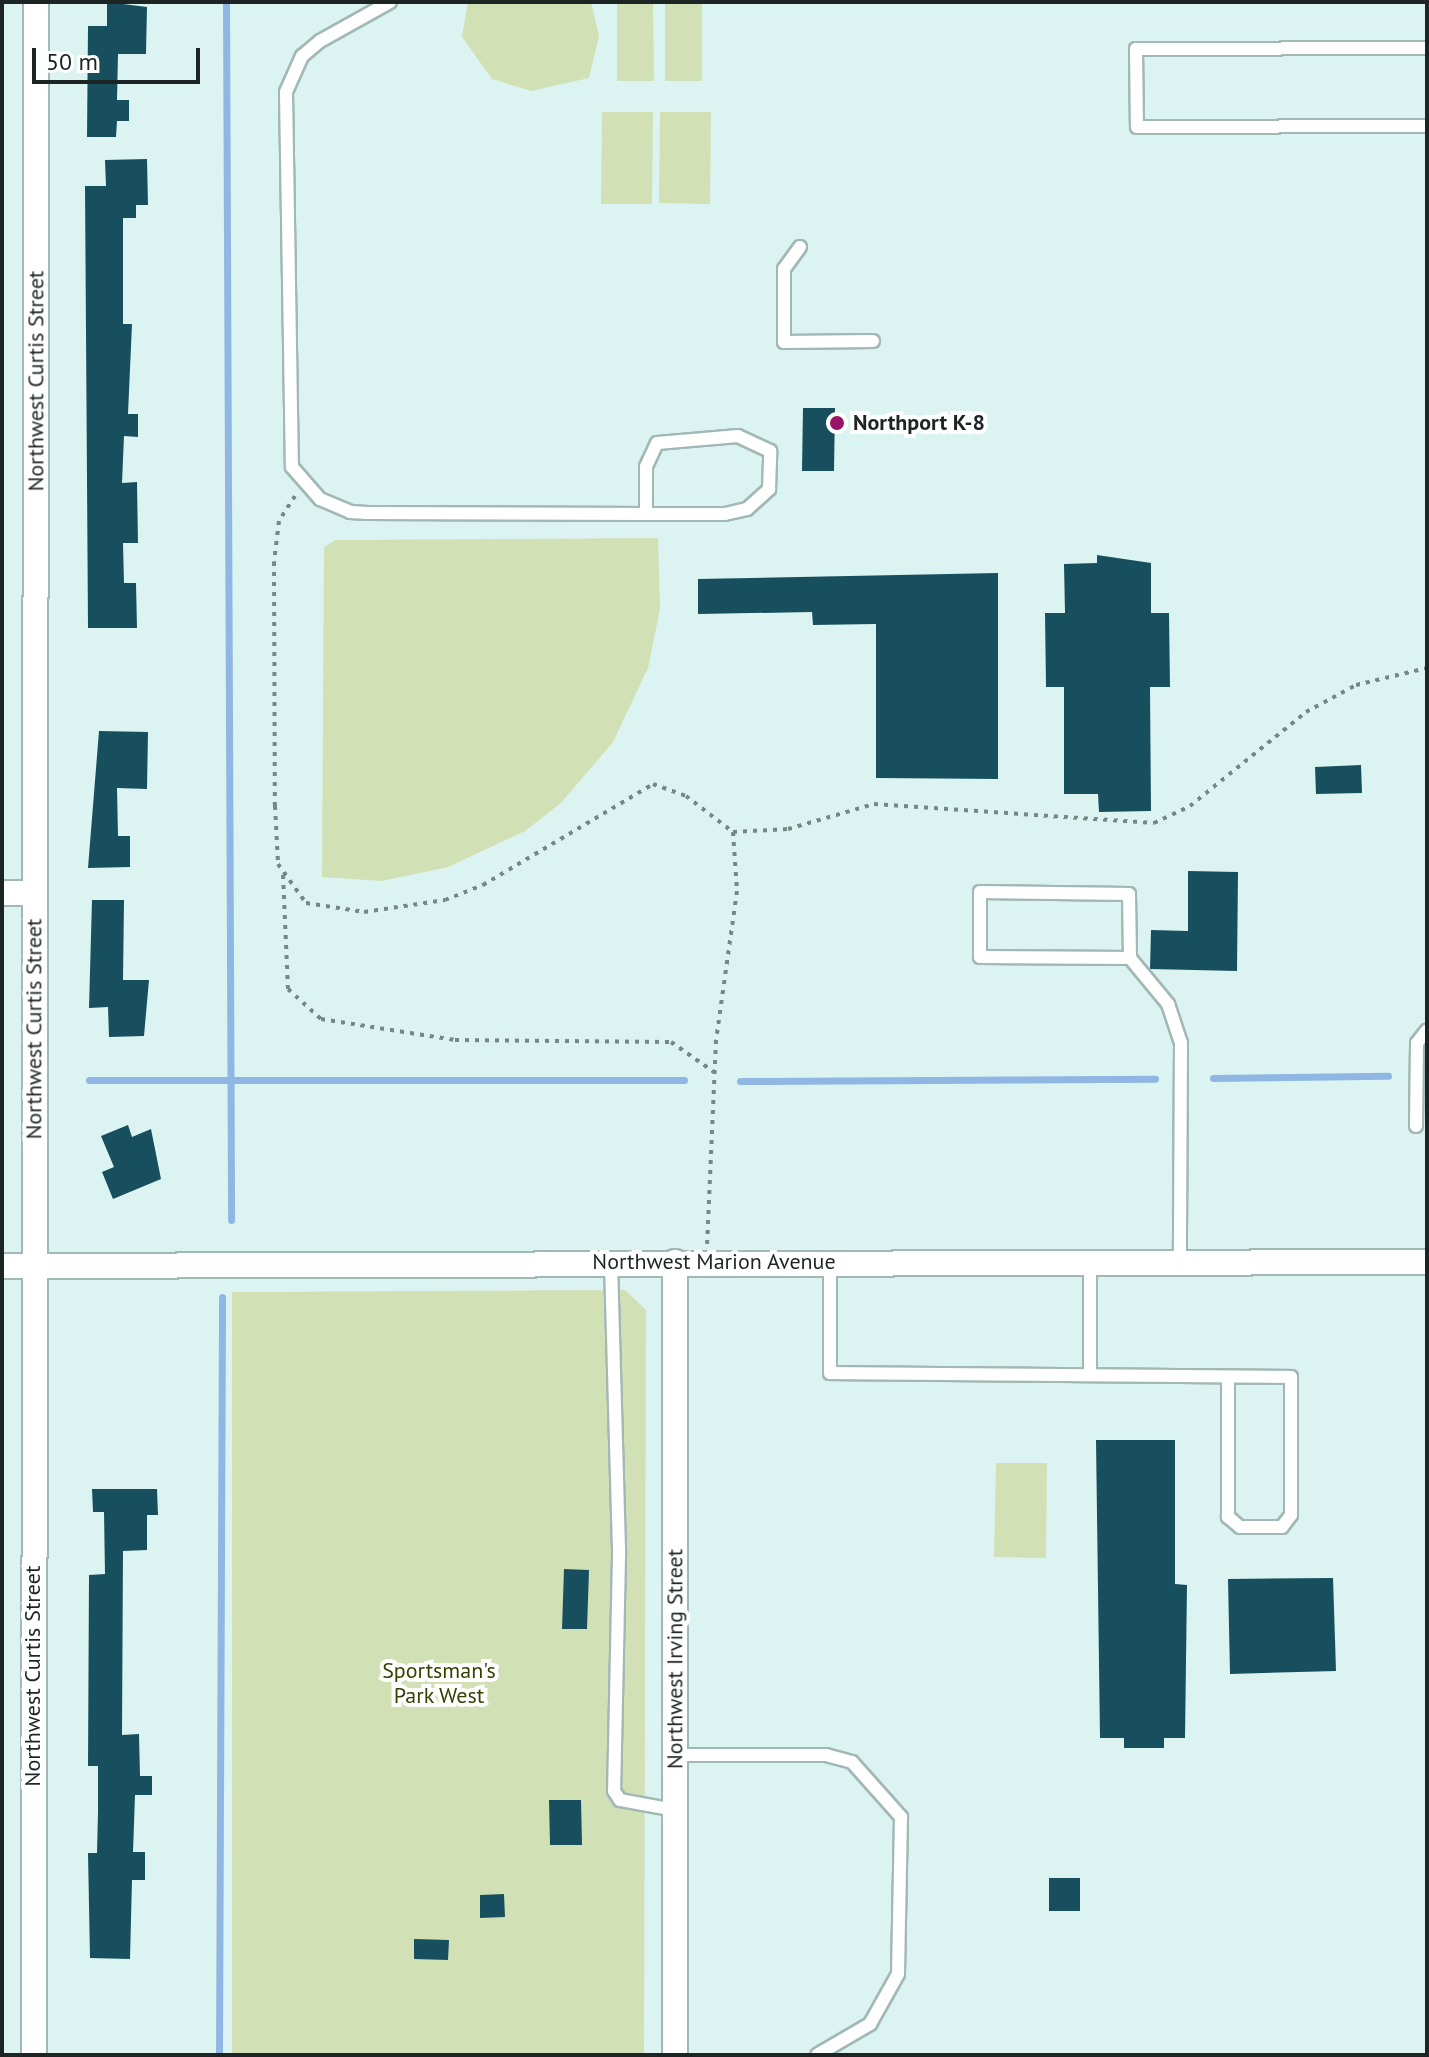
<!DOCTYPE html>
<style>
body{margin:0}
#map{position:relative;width:1429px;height:2057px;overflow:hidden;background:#dcf4f1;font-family:"PT Sans",sans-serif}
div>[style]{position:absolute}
.green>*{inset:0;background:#d2e0b5}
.stream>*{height:7px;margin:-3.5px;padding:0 3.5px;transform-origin:3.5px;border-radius:3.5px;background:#90b6e3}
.building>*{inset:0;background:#174f5e}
.path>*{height:4px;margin-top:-2px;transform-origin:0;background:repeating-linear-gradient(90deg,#778785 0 4px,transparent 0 10px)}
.roads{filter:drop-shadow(2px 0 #a2b8b6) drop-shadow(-2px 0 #a2b8b6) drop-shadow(0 2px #a2b8b6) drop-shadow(0 -2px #a2b8b6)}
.lane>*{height:12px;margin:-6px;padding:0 6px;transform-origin:6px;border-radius:6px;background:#fff}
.street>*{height:24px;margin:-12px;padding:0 12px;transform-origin:12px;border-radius:12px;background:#fff}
.dots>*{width:22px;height:22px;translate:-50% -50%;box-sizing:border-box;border:4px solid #fff;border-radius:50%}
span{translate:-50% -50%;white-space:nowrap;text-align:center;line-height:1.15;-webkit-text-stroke:8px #fff;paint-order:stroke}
.street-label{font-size:22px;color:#1d2524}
.poi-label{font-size:22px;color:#1d2524;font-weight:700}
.left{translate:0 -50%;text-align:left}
.park-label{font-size:22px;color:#334201}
.frame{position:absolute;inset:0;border:4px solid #1d2524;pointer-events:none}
.scale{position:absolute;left:32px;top:48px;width:168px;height:36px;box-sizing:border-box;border:4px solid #1d2524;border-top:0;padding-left:10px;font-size:24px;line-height:28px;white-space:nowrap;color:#1d2524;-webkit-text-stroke:6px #fff;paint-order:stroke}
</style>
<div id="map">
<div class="green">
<i style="clip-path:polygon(468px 2px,591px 2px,599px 36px,589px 78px,531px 91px,492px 79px,462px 37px)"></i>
<i style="clip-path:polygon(653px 2px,654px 81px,617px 81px,617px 2px)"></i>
<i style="clip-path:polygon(702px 2px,702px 81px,665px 81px,665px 3px)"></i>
<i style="clip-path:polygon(602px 112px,653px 112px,652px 204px,601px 204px)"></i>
<i style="clip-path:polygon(660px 112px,711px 112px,710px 204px,659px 203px)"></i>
<i style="clip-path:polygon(658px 538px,660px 609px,648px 668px,613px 742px,561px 803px,525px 831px,448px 867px,382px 881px,322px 877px,324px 547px,336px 540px)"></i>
<i style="clip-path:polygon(625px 1290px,646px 1310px,644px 2055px,232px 2055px,232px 1292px)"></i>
<i style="clip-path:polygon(996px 1463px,1047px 1463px,1046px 1558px,994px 1557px)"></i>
</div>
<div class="stream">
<i style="left:226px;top:2px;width:1218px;rotate:89.76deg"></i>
<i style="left:1213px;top:1078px;width:175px;rotate:-0.7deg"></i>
<i style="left:89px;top:1080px;width:595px"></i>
<i style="left:740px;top:1081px;width:415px;rotate:-0.3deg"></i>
<i style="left:219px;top:2055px;width:758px;rotate:-89.77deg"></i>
</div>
<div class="building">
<i style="clip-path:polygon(107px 2px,147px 7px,146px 54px,118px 54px,117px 100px,129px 100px,129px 121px,117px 121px,116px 137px,87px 137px,88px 26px,107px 26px)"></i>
<i style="clip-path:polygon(147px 159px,148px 205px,136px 205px,136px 218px,123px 218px,123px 324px,132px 324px,128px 414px,138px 414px,138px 437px,124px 436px,122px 483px,137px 482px,138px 543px,123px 543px,124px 583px,136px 583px,137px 628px,88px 628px,85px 186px,106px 186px,105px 160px)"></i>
<i style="clip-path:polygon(803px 408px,835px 408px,834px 471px,802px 471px)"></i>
<i style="clip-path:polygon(1097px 555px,1151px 563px,1151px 613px,1169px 613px,1170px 687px,1150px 687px,1151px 811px,1099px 812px,1098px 794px,1064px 794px,1064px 687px,1046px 687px,1045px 613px,1065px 613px,1064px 564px,1097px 563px)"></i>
<i style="clip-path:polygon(998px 573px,998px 779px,876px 778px,876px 624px,813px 625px,812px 612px,698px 614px,698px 579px)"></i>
<i style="clip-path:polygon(99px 731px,148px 732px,147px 789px,117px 788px,118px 836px,130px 836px,130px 867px,88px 868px)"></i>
<i style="clip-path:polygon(1361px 765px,1362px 793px,1316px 794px,1315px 767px)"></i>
<i style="clip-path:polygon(1188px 871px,1238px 872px,1237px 971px,1150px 969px,1151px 930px,1188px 931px)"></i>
<i style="clip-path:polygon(92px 900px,124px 900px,123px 980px,149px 980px,144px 1036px,109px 1037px,108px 1007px,89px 1008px)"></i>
<i style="clip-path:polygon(128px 1125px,132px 1137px,151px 1129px,161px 1179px,113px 1199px,102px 1172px,114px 1167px,101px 1136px)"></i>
<i style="clip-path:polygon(1096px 1440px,1175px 1440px,1175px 1584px,1187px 1585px,1185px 1738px,1164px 1738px,1164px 1748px,1124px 1748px,1124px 1738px,1100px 1738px)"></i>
<i style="clip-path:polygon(92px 1489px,157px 1489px,158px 1515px,147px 1515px,147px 1550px,123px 1551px,122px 1735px,139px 1734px,140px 1776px,152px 1776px,152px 1795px,135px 1795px,133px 1852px,145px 1852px,145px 1880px,132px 1880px,130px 1959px,90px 1958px,88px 1853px,97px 1853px,98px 1812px,98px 1766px,88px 1766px,89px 1575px,105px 1574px,104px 1512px,93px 1512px)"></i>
<i style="clip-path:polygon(564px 1569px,589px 1570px,587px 1629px,562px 1629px)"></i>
<i style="clip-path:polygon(1333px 1578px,1336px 1671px,1230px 1674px,1228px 1579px)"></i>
<i style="clip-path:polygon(549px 1800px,581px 1800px,582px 1845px,550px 1845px)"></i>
<i style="clip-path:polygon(1049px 1878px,1080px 1878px,1080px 1911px,1049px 1911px)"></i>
<i style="clip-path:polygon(504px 1894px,505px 1917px,480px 1918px,480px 1895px)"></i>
<i style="clip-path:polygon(414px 1939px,449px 1940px,448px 1960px,414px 1959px)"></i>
</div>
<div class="path">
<i style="left:295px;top:496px;width:30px;rotate:123deg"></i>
<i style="left:279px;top:521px;width:41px;rotate:97deg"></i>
<i style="left:274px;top:562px;width:244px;rotate:89.8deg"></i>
<i style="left:275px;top:806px;width:58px;rotate:87deg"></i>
<i style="left:278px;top:864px;width:48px;rotate:54.3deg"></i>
<i style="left:306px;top:903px;width:59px;rotate:8.8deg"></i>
<i style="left:364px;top:912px;width:82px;rotate:-8.4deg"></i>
<i style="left:445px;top:900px;width:41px;rotate:-21.5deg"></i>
<i style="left:483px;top:885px;width:198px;rotate:-30.7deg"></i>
<i style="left:653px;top:784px;width:35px;rotate:20deg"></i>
<i style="left:686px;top:796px;width:59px;rotate:37.5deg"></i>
<i style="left:733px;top:832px;width:59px;rotate:86.1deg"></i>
<i style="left:737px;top:891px;width:150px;rotate:98deg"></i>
<i style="left:716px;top:1040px;width:204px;rotate:92.5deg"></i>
<i style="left:733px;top:832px;width:55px;rotate:-3.1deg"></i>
<i style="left:788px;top:829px;width:90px;rotate:-16.2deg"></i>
<i style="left:874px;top:804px;width:281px;rotate:3.9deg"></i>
<i style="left:1154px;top:823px;width:40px;rotate:-25deg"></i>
<i style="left:1190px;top:806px;width:149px;rotate:-39deg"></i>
<i style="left:1306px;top:712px;width:57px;rotate:-28.4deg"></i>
<i style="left:1356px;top:685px;width:73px;rotate:-13.5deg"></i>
<i style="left:283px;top:875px;width:114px;rotate:87.5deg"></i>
<i style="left:288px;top:989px;width:45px;rotate:42.3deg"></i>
<i style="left:321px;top:1019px;width:136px;rotate:8.9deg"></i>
<i style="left:455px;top:1040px;width:216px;rotate:0.5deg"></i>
<i style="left:671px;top:1042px;width:52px;rotate:34.9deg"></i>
</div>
<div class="roads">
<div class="lane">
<i style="left:390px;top:2px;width:80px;rotate:150.9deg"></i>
<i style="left:320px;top:41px;width:23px;rotate:140deg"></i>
<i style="left:302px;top:56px;width:39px;rotate:114deg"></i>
<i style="left:286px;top:92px;width:375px;rotate:89.1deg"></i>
<i style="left:292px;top:467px;width:43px;rotate:48.8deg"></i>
<i style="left:320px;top:499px;width:33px;rotate:23deg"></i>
<i style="left:350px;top:512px;width:18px;rotate:3deg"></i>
<i style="left:368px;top:513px;width:278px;rotate:0.2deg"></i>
<i style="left:646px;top:514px;width:79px"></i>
<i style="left:725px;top:514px;width:23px;rotate:-13deg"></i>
<i style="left:747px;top:509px;width:30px;rotate:-42deg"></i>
<i style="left:769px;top:489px;width:38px;rotate:-88deg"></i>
<i style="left:770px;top:451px;width:35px;rotate:-155deg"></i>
<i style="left:738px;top:436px;width:81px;rotate:175.1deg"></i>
<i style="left:657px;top:443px;width:26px;rotate:115deg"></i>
<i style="left:646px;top:467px;width:47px;rotate:90deg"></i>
<i style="left:1427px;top:48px;width:291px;rotate:179.8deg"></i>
<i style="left:1136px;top:49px;width:78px;rotate:89.3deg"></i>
<i style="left:1137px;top:127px;width:290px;rotate:-0.2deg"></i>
<i style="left:800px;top:247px;width:27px;rotate:126deg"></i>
<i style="left:784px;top:269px;width:73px;rotate:90deg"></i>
<i style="left:784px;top:342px;width:89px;rotate:-0.6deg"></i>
<i style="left:1130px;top:958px;width:150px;rotate:-179.6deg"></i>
<i style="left:980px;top:957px;width:65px;rotate:-90deg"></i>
<i style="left:980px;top:892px;width:149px;rotate:0.8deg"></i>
<i style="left:1129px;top:894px;width:64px;rotate:89.1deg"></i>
<i style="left:1130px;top:958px;width:60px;rotate:50.4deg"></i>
<i style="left:1168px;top:1004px;width:41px;rotate:71.6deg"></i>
<i style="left:1181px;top:1043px;width:219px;rotate:90.3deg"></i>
<i style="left:1416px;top:1126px;width:83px;rotate:-89.3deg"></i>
<i style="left:1417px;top:1043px;width:16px;rotate:-52deg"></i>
<i style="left:830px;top:1262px;width:111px;rotate:90deg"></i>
<i style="left:830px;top:1373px;width:461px;rotate:0.5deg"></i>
<i style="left:1291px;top:1377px;width:138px;rotate:90deg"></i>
<i style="left:1291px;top:1515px;width:15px;rotate:127deg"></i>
<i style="left:1282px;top:1527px;width:42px;rotate:180deg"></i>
<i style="left:1240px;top:1527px;width:16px;rotate:-140deg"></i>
<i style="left:1228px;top:1517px;width:140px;rotate:-90deg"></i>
<i style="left:611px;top:1263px;width:293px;rotate:88.4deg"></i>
<i style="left:619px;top:1556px;width:235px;rotate:91.2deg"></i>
<i style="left:614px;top:1791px;width:11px;rotate:56deg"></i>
<i style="left:620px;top:1800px;width:56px;rotate:10.3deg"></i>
<i style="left:1090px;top:1375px;width:113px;rotate:-90deg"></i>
<i style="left:675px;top:1755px;width:151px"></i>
<i style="left:826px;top:1755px;width:27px;rotate:15deg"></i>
<i style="left:852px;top:1762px;width:74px;rotate:48.3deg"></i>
<i style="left:901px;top:1817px;width:157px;rotate:91.1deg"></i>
<i style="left:898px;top:1974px;width:57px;rotate:119.2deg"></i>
<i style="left:870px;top:2024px;width:61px;rotate:149.7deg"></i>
</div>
<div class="street">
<i style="left:2px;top:893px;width:32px"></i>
<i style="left:675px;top:1262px;width:793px;rotate:90deg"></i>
<i style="left:2px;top:1266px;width:1425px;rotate:-0.16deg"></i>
<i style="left:34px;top:2055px;width:2053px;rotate:-89.94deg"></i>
</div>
</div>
<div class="dots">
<i style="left:837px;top:423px;background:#9a1366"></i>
</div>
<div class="street-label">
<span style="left:36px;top:381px;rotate:-90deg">Northwest Curtis Street</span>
<span style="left:34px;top:1029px;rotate:-90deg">Northwest Curtis Street</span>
<span style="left:714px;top:1262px">Northwest Marion Avenue</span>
<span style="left:675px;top:1659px;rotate:-90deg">Northwest Irving Street</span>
<span style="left:33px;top:1676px;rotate:-90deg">Northwest Curtis Street</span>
</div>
<div class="poi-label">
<span class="left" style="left:853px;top:423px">Northport K-8</span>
</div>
<div class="park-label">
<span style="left:439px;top:1683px">Sportsman's<br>Park West</span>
</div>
<div class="frame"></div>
<div class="scale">50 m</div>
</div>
